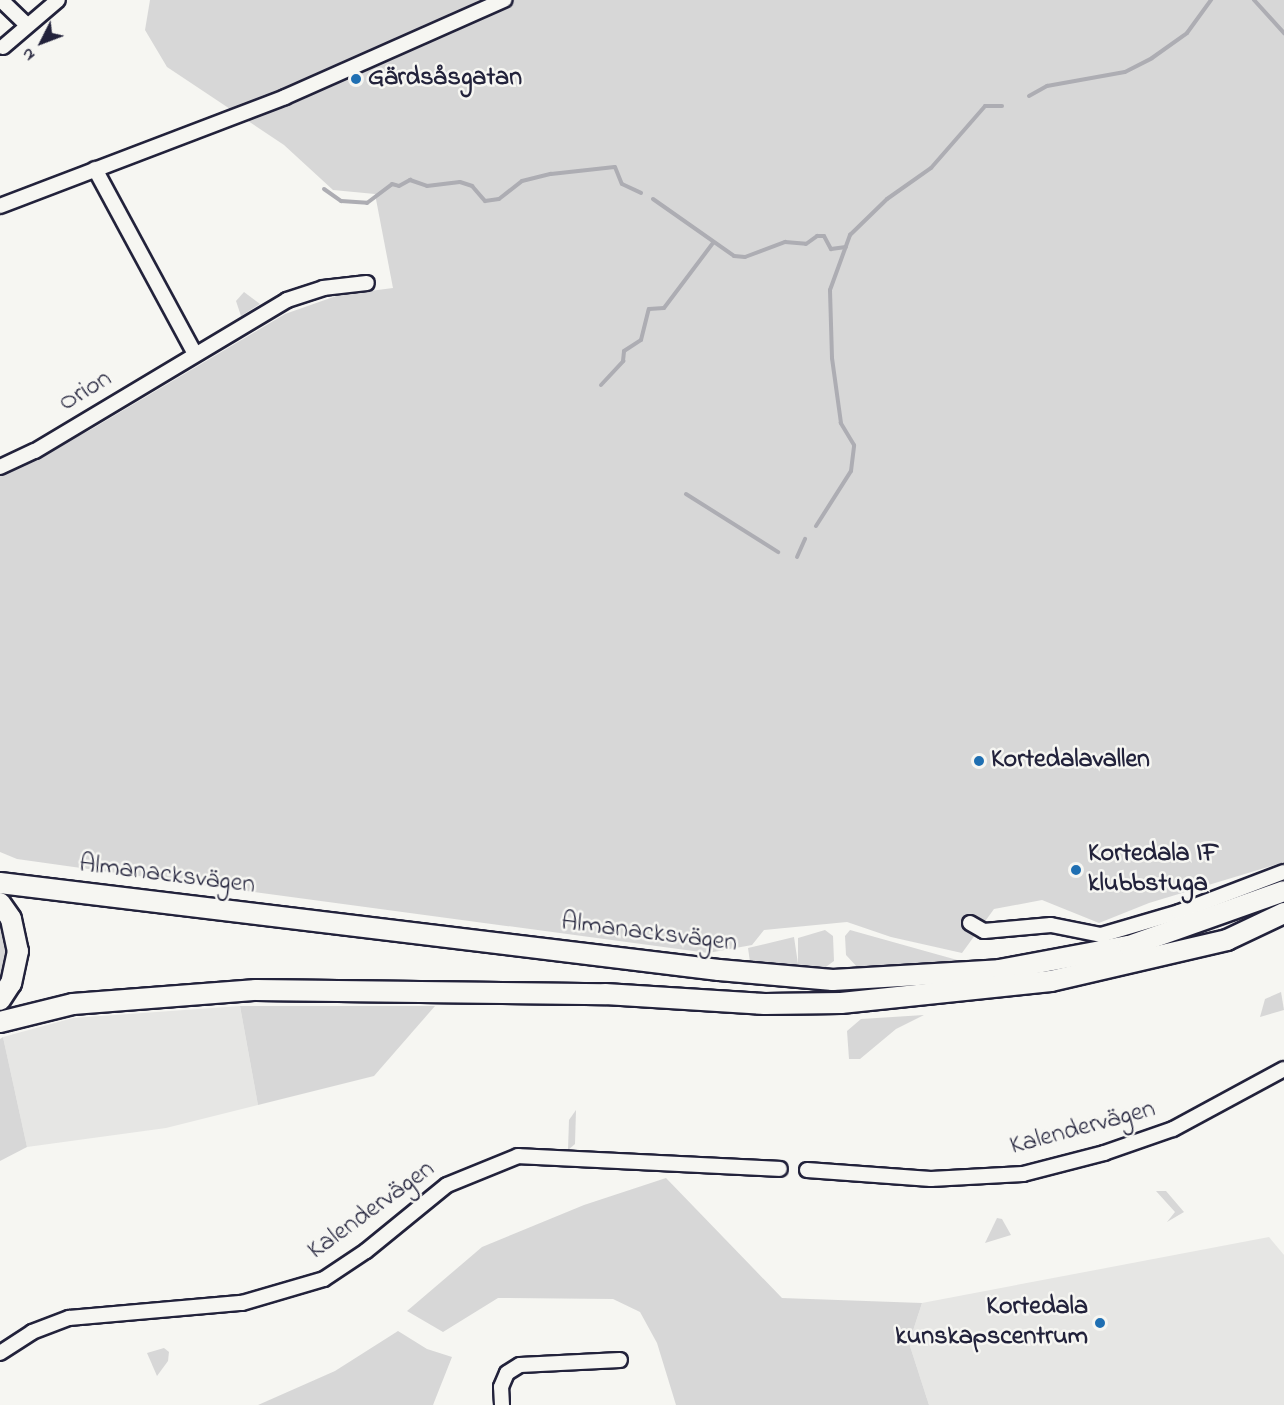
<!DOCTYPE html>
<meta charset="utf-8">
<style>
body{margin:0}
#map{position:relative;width:1284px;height:1405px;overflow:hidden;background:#f6f6f2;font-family:"Indie Flower",sans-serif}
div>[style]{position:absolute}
.built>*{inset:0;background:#e6e6e4}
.green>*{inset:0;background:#d7d7d7}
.stream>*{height:4px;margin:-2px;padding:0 2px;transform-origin:2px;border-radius:2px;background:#adadb3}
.roads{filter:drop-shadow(2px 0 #22223b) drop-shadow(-2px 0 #22223b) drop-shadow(0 2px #22223b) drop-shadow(0 -2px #22223b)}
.minor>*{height:14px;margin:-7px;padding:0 7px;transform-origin:7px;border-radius:7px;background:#f6f6f2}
.secondary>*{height:20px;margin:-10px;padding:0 10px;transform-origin:10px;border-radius:10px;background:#f6f6f2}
.dots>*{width:16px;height:16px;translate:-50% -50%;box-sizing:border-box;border:3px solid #f6f6f2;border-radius:50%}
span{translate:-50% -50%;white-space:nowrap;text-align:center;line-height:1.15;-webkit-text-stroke:5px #f6f6f2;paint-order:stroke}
.poi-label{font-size:26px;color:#22223b;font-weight:700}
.left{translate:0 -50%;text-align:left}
.right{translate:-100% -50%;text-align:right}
.street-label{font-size:26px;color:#22223b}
.north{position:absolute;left:12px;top:12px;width:60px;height:60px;-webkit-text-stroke:4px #f6f6f2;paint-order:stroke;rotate:228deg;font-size:16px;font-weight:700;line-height:24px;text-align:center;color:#22223b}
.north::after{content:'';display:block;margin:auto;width:21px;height:27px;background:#22223b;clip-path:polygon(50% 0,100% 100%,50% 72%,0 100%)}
</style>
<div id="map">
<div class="built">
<i style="clip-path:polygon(240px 1006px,258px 1105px,166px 1128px,27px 1147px,3px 1037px,73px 1018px)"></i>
<i style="clip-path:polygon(1269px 1237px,1284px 1255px,1284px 1405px,929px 1405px,909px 1343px,922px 1303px)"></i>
</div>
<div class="green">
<i style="clip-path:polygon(150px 0,1284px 0,1284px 862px,1149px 903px,1099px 923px,1042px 900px,994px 909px,962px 953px,891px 937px,847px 922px,764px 930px,752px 945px,708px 953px,202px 885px,17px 859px,0 852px,0 476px,90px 430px,285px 314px,339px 295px,393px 288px,375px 194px,333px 190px,284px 145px,167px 67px,145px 30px)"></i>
<i style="clip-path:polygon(244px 292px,260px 304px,241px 316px,236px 301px)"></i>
<i style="clip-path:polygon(0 912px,13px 943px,0 988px)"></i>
<i style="clip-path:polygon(825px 930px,833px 936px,834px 961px,823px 969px,750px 962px,748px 948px,794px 937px,798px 964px,798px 938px)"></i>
<i style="clip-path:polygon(850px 930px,925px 951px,968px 963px,859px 969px,846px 955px,845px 936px)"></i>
<i style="clip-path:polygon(1281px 992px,1284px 1010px,1260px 1017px,1265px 999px)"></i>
<i style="clip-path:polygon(240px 1006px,435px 1006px,374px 1076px,258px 1105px)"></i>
<i style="clip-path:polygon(924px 1015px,896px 1029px,860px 1059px,849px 1059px,847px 1031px,861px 1019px)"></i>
<i style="clip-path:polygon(3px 1037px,27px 1147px,0 1161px,0 1039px)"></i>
<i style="clip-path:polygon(576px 1110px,575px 1144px,568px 1150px,569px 1120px)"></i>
<i style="clip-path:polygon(666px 1178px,782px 1298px,922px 1303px,909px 1343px,929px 1405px,676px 1405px,657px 1343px,640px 1312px,613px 1299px,498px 1298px,443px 1332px,407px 1311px,482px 1247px,584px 1205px)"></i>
<i style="clip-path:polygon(1156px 1191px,1166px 1191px,1184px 1212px,1167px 1222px,1175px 1212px)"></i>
<i style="clip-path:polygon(997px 1218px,1002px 1219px,1011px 1235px,985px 1243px)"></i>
<i style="clip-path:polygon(398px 1331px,427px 1349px,452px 1357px,433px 1405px,258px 1405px,335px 1371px)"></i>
<i style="clip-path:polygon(164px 1348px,169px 1352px,168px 1361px,157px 1376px,147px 1353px)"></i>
</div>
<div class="stream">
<i style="left:1254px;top:0;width:45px;rotate:47.7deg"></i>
<i style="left:1029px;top:96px;width:21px;rotate:-29deg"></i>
<i style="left:1047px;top:86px;width:79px;rotate:-10.2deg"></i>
<i style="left:1125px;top:72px;width:30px;rotate:-27deg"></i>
<i style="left:1152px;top:58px;width:43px;rotate:-35.5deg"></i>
<i style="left:1187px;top:33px;width:41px;rotate:-54deg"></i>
<i style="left:324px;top:189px;width:21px;rotate:35deg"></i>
<i style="left:341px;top:201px;width:26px;rotate:4deg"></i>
<i style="left:367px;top:203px;width:31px;rotate:-37deg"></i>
<i style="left:392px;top:184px;width:7px;rotate:16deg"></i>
<i style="left:399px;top:186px;width:13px;rotate:-29deg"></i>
<i style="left:410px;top:180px;width:18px;rotate:19deg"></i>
<i style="left:427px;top:186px;width:33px;rotate:-7deg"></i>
<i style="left:460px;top:182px;width:13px;rotate:18deg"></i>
<i style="left:472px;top:186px;width:20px;rotate:49deg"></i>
<i style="left:485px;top:201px;width:14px;rotate:-8deg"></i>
<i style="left:499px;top:199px;width:29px;rotate:-38deg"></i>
<i style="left:522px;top:181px;width:30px;rotate:-14deg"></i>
<i style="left:551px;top:174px;width:64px;rotate:-6.2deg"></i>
<i style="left:615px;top:167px;width:18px;rotate:68deg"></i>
<i style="left:622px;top:184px;width:21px;rotate:25deg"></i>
<i style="left:653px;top:199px;width:99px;rotate:35.1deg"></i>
<i style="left:734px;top:256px;width:11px;rotate:5deg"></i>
<i style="left:745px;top:257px;width:43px;rotate:-20.6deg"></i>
<i style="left:785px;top:242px;width:21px;rotate:5deg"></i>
<i style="left:806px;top:244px;width:14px;rotate:-36deg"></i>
<i style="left:817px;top:236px;width:7px"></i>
<i style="left:824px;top:236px;width:15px;rotate:62deg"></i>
<i style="left:831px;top:249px;width:15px;rotate:-8deg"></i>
<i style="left:601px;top:385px;width:33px;rotate:-47deg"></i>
<i style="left:623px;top:361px;width:10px;rotate:-84deg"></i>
<i style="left:624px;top:351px;width:20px;rotate:-33deg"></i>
<i style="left:641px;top:340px;width:32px;rotate:-76deg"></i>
<i style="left:649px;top:309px;width:15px;rotate:-4deg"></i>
<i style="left:664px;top:308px;width:81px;rotate:-53deg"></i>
<i style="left:686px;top:494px;width:109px;rotate:32.2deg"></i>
<i style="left:816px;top:526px;width:65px;rotate:-57.5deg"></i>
<i style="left:851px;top:471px;width:26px;rotate:-83deg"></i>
<i style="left:854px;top:445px;width:26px;rotate:-121deg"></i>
<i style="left:841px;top:423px;width:66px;rotate:-97.9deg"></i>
<i style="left:832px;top:358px;width:68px;rotate:-91.7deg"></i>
<i style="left:830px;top:290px;width:59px;rotate:-70deg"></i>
<i style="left:850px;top:235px;width:52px;rotate:-44.2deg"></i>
<i style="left:887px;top:199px;width:54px;rotate:-35.2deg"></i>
<i style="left:931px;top:168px;width:82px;rotate:-48.9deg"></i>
<i style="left:985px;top:106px;width:17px"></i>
<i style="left:797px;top:557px;width:20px;rotate:-66deg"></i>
</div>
<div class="roads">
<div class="minor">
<i style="left:1px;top:0;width:35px;rotate:44deg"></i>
<i style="left:3px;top:47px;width:72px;rotate:-40.5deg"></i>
<i style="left:95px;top:169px;width:210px;rotate:61.6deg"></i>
<i style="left:0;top:206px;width:305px;rotate:-20.9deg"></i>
<i style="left:285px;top:97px;width:240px;rotate:-23.9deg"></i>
<i style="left:0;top:467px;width:38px;rotate:-25deg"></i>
<i style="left:35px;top:451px;width:294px;rotate:-30.9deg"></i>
<i style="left:287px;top:300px;width:38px;rotate:-18deg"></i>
<i style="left:323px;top:288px;width:44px;rotate:-6.5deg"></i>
<i style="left:970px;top:923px;width:16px;rotate:30deg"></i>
<i style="left:984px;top:931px;width:67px;rotate:-5.1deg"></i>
<i style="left:1051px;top:925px;width:51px;rotate:11.3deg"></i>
<i style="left:1101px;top:935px;width:81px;rotate:-16.4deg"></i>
<i style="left:1179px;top:912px;width:112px;rotate:-20.9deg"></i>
<i style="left:807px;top:1170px;width:124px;rotate:4.2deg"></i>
<i style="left:931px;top:1179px;width:92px;rotate:-3.1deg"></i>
<i style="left:1023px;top:1174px;width:84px;rotate:-14.5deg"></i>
<i style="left:1104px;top:1153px;width:73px;rotate:-19.2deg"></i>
<i style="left:1173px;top:1129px;width:126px;rotate:-28.4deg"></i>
<i style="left:0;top:1353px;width:38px;rotate:-33deg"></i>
<i style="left:32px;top:1332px;width:40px;rotate:-21deg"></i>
<i style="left:69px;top:1318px;width:174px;rotate:-5deg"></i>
<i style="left:242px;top:1303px;width:85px;rotate:-16.3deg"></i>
<i style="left:324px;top:1279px;width:50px;rotate:-33.7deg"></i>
<i style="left:366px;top:1251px;width:104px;rotate:-39.2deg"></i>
<i style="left:447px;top:1185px;width:77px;rotate:-22.2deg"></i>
<i style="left:518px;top:1156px;width:262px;rotate:2.8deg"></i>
<i style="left:502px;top:1405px;width:18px;rotate:-93deg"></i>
<i style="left:501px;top:1387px;width:15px;rotate:-67deg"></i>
<i style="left:507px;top:1373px;width:15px;rotate:-32deg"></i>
<i style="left:520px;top:1365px;width:100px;rotate:-2.9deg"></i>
</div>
<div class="secondary">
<i style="left:0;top:883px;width:724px;rotate:6.9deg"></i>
<i style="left:719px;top:970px;width:114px;rotate:5deg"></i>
<i style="left:833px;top:980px;width:166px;rotate:-3.4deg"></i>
<i style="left:999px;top:970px;width:132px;rotate:-10.5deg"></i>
<i style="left:1129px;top:946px;width:164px;rotate:-19.5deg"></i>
<i style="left:0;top:903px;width:19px;rotate:55deg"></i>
<i style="left:11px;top:919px;width:33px;rotate:78deg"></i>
<i style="left:18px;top:951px;width:33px;rotate:102deg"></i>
<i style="left:11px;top:983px;width:20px;rotate:123deg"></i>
<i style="left:0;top:1022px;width:75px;rotate:-13.9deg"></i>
<i style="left:73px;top:1004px;width:184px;rotate:-4.4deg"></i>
<i style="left:256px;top:990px;width:349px;rotate:0.7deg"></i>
<i style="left:605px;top:994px;width:160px;rotate:3.6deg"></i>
<i style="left:765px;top:1004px;width:76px;rotate:-0.8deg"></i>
<i style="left:841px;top:1003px;width:211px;rotate:-6deg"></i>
<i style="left:1051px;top:981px;width:181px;rotate:-13.1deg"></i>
<i style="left:1227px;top:940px;width:63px;rotate:-25.3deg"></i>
</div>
</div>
<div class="dots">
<i style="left:356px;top:79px;background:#1f6fb2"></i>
<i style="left:979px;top:761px;background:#1f6fb2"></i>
<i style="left:1076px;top:870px;background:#1f6fb2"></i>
<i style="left:1100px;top:1323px;background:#1f6fb2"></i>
</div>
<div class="poi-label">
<span class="left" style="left:368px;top:79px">Gärdsåsgatan</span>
<span class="left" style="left:991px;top:761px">Kortedalavallen</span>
<span class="left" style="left:1088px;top:870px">Kortedala IF<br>klubbstuga</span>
<span class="right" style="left:1088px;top:1323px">Kortedala<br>kunskapscentrum</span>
</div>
<div class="street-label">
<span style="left:86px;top:392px;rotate:-31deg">Orion</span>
<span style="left:167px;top:876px;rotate:7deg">Almanacksvägen</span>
<span style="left:649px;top:934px;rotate:7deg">Almanacksvägen</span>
<span style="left:1083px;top:1129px;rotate:-15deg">Kalendervägen</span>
<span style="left:372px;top:1211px;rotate:-36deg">Kalendervägen</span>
</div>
<div class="north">N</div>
</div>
